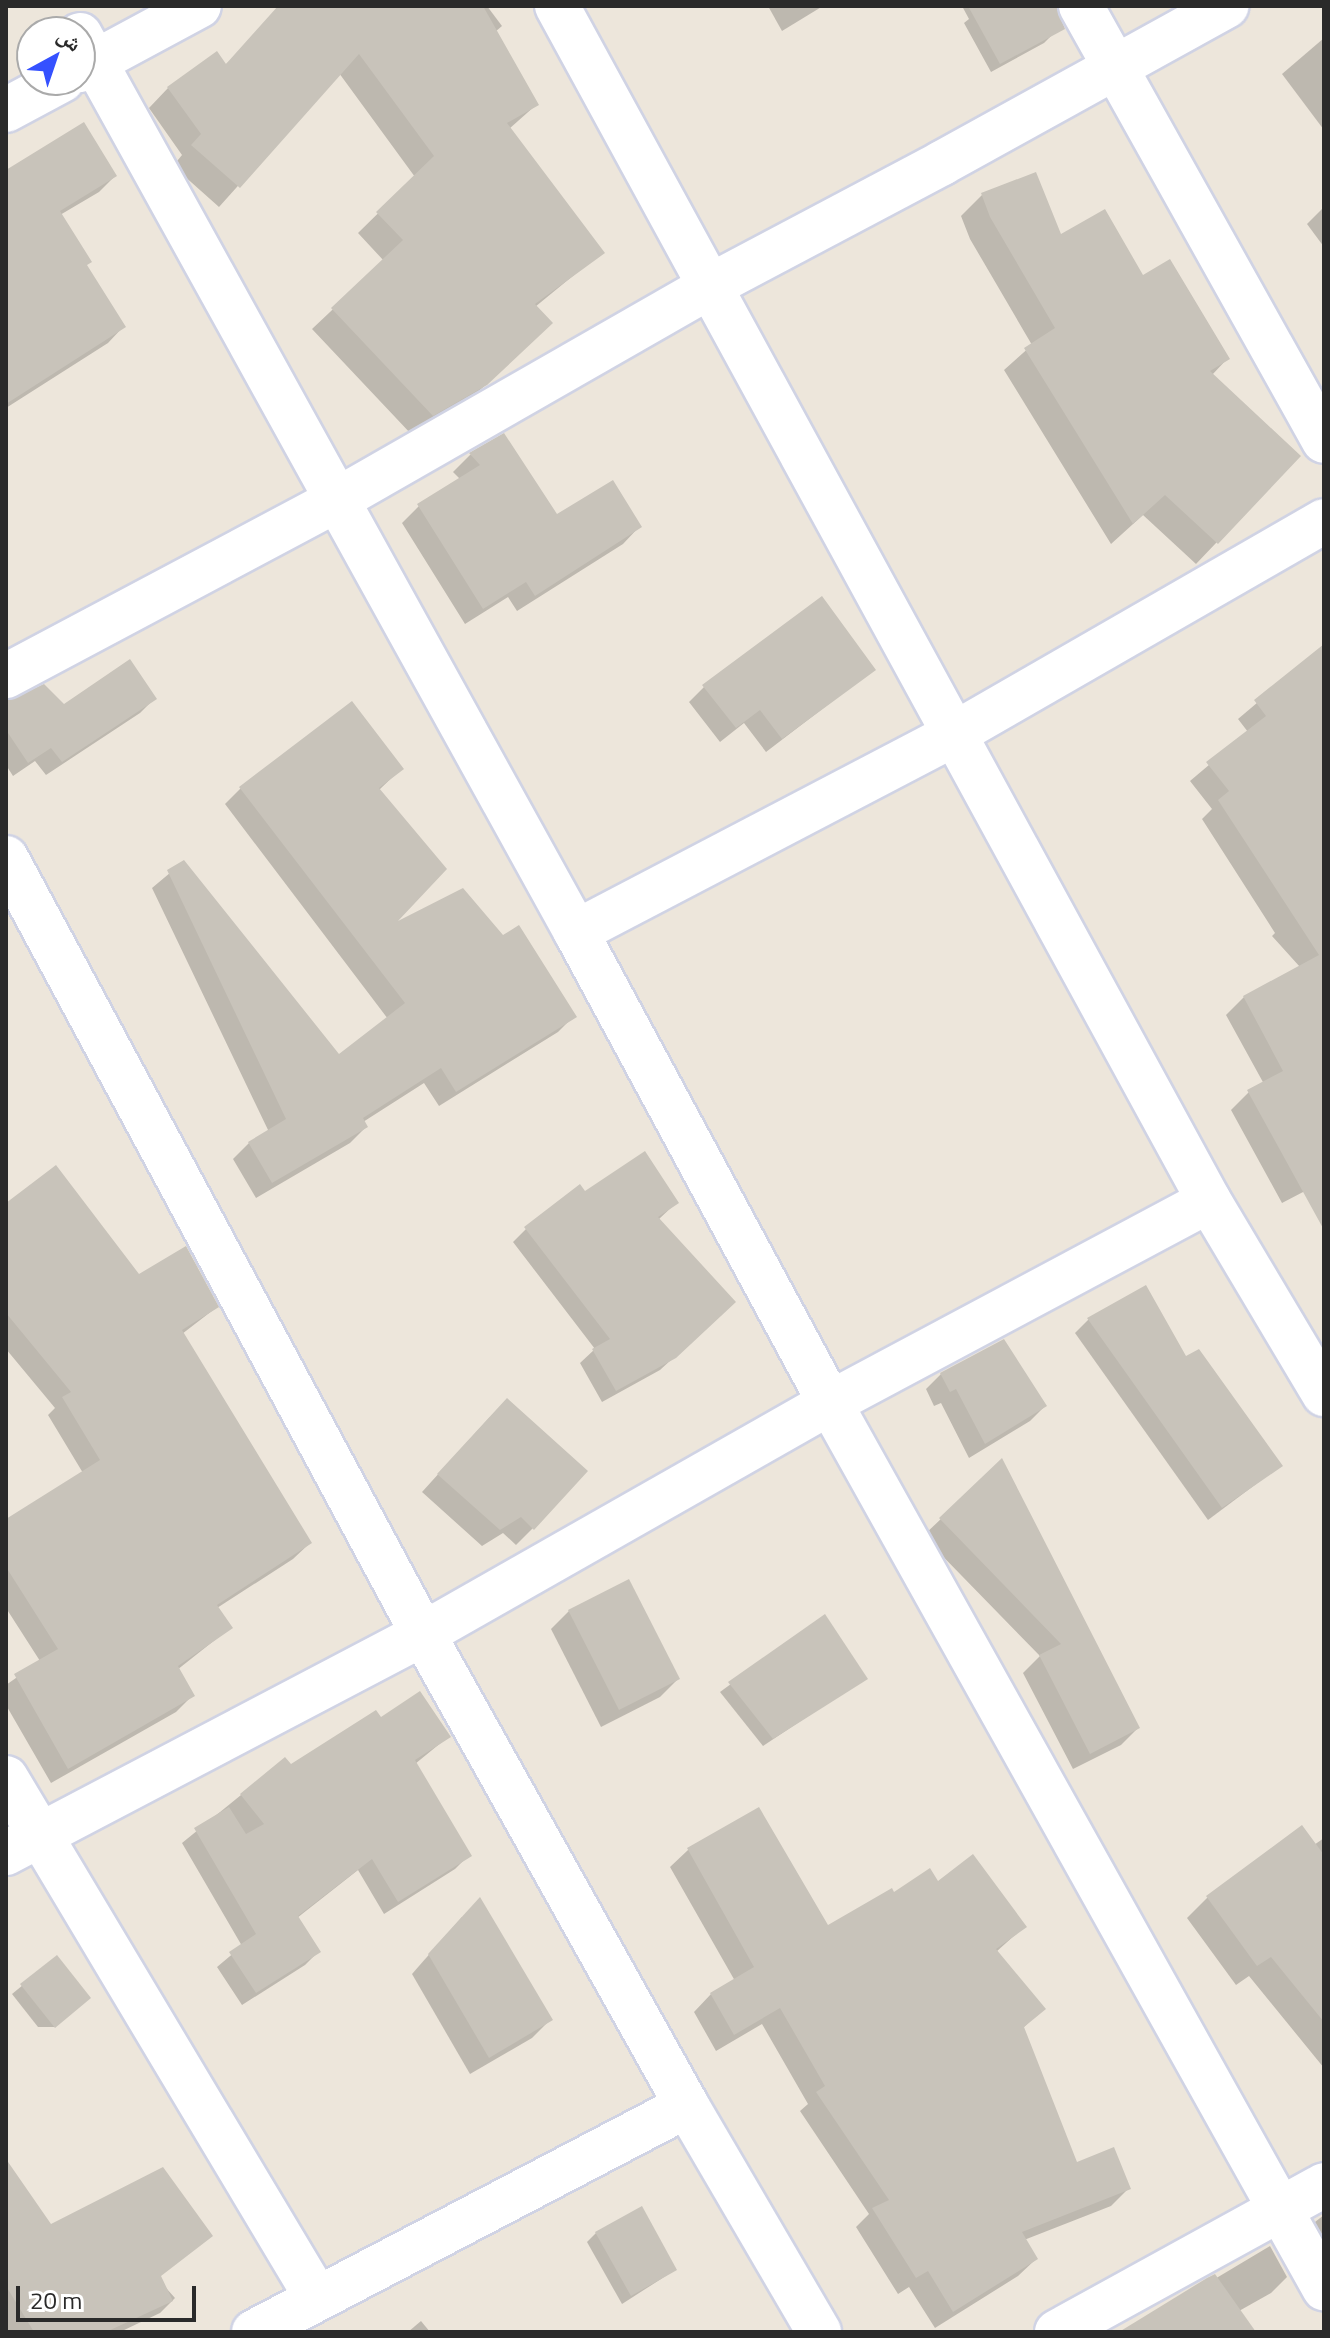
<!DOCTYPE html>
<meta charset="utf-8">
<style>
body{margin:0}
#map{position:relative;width:1330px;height:2338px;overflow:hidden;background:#ede6db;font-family:"Titillium Web","Noto Naskh Arabic",sans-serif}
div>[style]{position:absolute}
.shadow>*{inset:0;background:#0003}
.building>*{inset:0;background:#c8c3ba}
.roads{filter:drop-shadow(2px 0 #d0d3e4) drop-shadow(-2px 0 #d0d3e4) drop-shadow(0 2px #d0d3e4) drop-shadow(0 -2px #d0d3e4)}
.street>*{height:44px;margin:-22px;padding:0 22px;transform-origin:22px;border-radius:22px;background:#fff}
span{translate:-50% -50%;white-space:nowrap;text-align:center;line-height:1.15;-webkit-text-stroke:7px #fff;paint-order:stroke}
.frame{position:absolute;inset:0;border:8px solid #2a2a2a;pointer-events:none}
.north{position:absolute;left:16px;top:16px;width:80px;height:80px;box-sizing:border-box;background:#fff;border:2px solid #aaa;border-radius:50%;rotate:40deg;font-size:22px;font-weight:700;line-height:32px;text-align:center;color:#2a2a2a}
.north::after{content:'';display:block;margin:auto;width:28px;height:36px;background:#3551ff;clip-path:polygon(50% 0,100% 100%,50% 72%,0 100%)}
.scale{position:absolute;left:16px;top:2286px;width:180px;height:36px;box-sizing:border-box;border:4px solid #2a2a2a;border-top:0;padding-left:10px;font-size:24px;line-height:28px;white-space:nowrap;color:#2a2a2a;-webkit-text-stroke:6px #fff;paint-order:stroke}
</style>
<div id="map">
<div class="shadow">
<i style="clip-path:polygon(294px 6px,487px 6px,502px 26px,495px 32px,536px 105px,509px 129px,602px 252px,535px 307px,530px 343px,464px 405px,412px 435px,312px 329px,384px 261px,358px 233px,415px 177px,339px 73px,219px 207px,173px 166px,182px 155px,149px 108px,168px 88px,225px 65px)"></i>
<i style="clip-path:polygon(768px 6px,823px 6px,782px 31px)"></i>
<i style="clip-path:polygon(962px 6px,1038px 6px,1053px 34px,1044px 43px,991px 72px,964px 23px,969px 19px)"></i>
<i style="clip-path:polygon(1324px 38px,1324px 130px,1282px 74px)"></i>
<i style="clip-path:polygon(6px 172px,115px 176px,99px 192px,60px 215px,85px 266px,124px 326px,108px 343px,6px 408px)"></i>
<i style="clip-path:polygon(982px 195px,1142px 278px,1228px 358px,1212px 375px,1298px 457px,1196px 564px,1143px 515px,1111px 544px,1004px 370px,1032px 345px,970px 239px,961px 216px)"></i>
<i style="clip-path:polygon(1324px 207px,1324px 247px,1307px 224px)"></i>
<i style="clip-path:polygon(504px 435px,556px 517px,640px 526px,623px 544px,517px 611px,508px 597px,465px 624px,402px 523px,419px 506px,461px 480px,453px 472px,470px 455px)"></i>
<i style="clip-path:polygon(1324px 646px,1324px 1217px,1305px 1191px,1282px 1203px,1231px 1110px,1249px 1092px,1264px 1084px,1226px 1015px,1244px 997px,1300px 967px,1272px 936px,1275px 933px,1202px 819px,1212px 809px,1190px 781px,1248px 732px,1238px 719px)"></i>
<i style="clip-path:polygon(873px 670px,766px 752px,744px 723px,720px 742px,689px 702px,704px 687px)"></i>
<i style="clip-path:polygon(155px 698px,140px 713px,46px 775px,35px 761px,13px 776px,6px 765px,6px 703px,63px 707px)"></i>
<i style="clip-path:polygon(401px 769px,379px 790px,390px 926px,574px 1016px,558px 1032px,439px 1106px,424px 1083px,363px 1122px,366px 1127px,350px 1143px,256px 1198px,233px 1159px,249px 1143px,269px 1132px,152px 888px,183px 862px,339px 1057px,388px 1019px,225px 804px,241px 788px)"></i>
<i style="clip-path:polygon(585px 1194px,676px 1203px,658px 1220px,720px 1315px,660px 1370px,602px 1402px,580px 1363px,595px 1349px,513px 1242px,526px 1229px)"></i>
<i style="clip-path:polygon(6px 1205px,139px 1277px,217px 1307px,182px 1334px,310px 1543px,293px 1559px,217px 1608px,230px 1628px,177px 1670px,192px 1696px,176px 1712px,51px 1783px,6px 1705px,6px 1685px,40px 1661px,6px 1608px,6px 1521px,83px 1473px,48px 1415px,55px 1408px,6px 1349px)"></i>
<i style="clip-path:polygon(1089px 1319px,1186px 1358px,1280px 1466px,1208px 1520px,1075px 1333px)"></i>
<i style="clip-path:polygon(941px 1374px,1045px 1406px,1030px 1421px,969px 1458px,941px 1403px,934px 1406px,926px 1389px)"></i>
<i style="clip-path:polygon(490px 1417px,533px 1528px,516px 1545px,503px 1533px,482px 1546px,422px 1492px)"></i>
<i style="clip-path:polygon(1002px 1461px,1138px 1728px,1121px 1745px,1073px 1769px,1023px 1673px,1040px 1656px,923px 1536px)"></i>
<i style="clip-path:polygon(569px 1611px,678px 1679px,660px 1697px,601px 1727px,551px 1629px)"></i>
<i style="clip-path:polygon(824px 1616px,865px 1678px,763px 1746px,720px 1692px)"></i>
<i style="clip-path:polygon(380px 1720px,448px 1737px,415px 1764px,469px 1855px,455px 1869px,384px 1914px,358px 1870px,297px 1918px,319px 1951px,305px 1965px,242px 2005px,217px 1967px,242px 1946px,182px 1843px,241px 1795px)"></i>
<i style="clip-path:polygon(759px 1810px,827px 1928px,893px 1895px,937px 1883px,1024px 1927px,996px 1952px,1043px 2008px,1022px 2029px,1076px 2164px,1129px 2188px,1111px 2206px,1024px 2240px,1036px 2259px,1018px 2276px,935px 2328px,909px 2287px,898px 2294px,856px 2227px,869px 2214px,800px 2111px,808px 2104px,762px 2024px,716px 2051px,694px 2012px,711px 1994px,735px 1981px,670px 1867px,688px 1850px)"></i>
<i style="clip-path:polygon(1302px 1828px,1314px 1845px,1324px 1838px,1324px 2068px,1249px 1976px,1236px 1985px,1187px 1918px,1207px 1898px)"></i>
<i style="clip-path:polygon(462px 1917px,550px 2020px,532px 2038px,470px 2074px,412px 1974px)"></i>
<i style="clip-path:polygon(56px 1958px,55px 2027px,38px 2027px,12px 1994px)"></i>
<i style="clip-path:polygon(6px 2163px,51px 2226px,92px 2205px,175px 2298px,160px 2313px,120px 2332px,6px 2332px)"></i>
<i style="clip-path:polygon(1324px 2215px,1324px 2261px,1306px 2229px)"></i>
<i style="clip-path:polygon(596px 2233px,675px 2270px,622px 2304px,587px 2242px)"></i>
<i style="clip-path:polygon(1270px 2246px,1287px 2277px,1271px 2293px,1239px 2311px,1254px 2332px,1126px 2332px)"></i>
<i style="clip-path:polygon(421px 2321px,430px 2332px,408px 2332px)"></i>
</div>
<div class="building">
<i style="clip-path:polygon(278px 6px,483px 6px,539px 105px,507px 123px,605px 253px,535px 304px,553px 323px,487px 385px,433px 416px,331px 308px,403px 240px,376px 212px,434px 156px,359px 54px,240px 188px,191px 145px,201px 134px,167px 87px,217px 51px,226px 64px)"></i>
<i style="clip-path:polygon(968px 6px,1056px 6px,1065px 29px,1000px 64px)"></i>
<i style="clip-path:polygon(84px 122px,117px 176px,60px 211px,92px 262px,87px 265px,126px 327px,6px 404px,6px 170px)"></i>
<i style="clip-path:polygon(1036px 172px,1061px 234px,1105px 209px,1143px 275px,1170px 259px,1230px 359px,1210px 371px,1301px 456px,1218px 544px,1165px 495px,1133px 524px,1024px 348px,1055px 328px,990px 217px,981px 193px)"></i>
<i style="clip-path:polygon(504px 433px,557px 514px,613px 480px,642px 527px,535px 596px,526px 582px,483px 609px,417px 504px,480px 465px,469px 453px)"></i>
<i style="clip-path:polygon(822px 596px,876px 670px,782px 739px,760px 710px,736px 728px,702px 685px)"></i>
<i style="clip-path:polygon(1324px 644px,1324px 1230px,1247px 1090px,1283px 1071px,1243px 996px,1319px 955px,1218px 800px,1229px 791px,1206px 762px,1266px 716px,1254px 700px)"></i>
<i style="clip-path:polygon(130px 659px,157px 699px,62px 762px,51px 748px,28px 763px,6px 730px,6px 701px,44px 684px,64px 704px)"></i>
<i style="clip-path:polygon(352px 701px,404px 769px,379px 788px,447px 869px,398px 921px,463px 888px,503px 935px,519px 925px,577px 1017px,456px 1092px,441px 1068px,363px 1118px,368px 1127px,272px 1183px,248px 1142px,286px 1119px,167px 870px,184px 860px,339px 1054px,405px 1003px,239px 787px)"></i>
<i style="clip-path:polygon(645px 1151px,679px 1203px,658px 1217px,736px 1302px,676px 1358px,616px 1391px,592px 1349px,610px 1339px,524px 1227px,580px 1184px,585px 1191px)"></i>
<i style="clip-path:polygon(56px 1165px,139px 1274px,186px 1246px,219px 1307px,182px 1330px,312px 1543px,217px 1605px,233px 1628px,178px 1666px,195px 1696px,68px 1769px,14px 1674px,58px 1649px,6px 1567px,6px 1519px,100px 1460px,62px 1397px,71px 1392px,6px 1313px,6px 1203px)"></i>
<i style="clip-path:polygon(1146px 1285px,1186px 1356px,1199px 1349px,1283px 1466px,1222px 1508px,1087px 1318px)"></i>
<i style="clip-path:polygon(1004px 1339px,1047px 1406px,985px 1444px,956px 1389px,950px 1392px,940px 1373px)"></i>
<i style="clip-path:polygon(507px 1398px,588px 1471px,534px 1530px,521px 1517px,500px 1530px,437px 1474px)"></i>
<i style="clip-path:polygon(1002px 1458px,1140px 1728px,1090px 1754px,1039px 1655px,1061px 1644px,939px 1518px)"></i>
<i style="clip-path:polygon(629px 1579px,680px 1679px,619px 1710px,568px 1610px)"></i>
<i style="clip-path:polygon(825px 1614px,868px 1679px,773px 1739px,728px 1682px)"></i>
<i style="clip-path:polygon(420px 1691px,451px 1737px,415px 1760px,472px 1856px,398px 1902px,372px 1859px,298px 1916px,321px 1952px,256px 1993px,229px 1952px,256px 1934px,194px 1828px,229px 1807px,246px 1834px,264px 1824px,240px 1794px,285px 1757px,291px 1764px,376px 1710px,381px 1717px)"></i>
<i style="clip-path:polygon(759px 1807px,828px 1925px,892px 1888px,894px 1892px,930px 1868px,938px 1881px,973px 1854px,1027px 1927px,996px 1949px,1046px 2009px,1024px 2027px,1077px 2162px,1114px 2147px,1131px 2189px,1022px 2232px,1038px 2259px,953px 2312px,928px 2271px,916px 2278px,872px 2208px,889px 2200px,816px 2092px,825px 2086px,780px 2008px,734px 2035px,710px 1993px,754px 1967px,687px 1848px)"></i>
<i style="clip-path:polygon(1302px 1825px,1324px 1855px,1324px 2022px,1271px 1957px,1257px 1966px,1206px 1896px)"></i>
<i style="clip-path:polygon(480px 1897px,553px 2020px,489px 2058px,428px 1954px)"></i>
<i style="clip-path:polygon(57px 1955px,91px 1998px,55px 2028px,20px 1984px)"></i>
<i style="clip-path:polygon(6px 2159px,51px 2224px,163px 2167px,213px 2236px,161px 2276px,173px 2301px,106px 2332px,34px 2332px,6px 2286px)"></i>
<i style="clip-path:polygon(642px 2206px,677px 2270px,631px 2296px,595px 2232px)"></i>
<i style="clip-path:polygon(1215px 2274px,1256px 2332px,1119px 2332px,1207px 2278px)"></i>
</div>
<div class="roads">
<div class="street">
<i style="left:557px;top:6px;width:1361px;rotate:61.38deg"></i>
<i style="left:1209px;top:1201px;width:225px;rotate:59.2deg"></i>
<i style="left:1081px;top:6px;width:498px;rotate:60.8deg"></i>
<i style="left:80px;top:35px;width:1025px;rotate:61.06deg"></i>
<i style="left:576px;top:932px;width:535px;rotate:61.66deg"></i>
<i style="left:830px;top:1403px;width:1014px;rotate:60.83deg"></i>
<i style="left:80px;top:70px;width:135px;rotate:-28.3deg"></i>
<i style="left:6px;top:110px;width:64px;rotate:-28.2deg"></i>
<i style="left:6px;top:676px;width:375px;rotate:-28deg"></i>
<i style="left:337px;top:500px;width:432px;rotate:-29.8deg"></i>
<i style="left:712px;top:285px;width:260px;rotate:-27.9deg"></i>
<i style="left:942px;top:163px;width:325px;rotate:-28.9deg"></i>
<i style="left:6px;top:858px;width:881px;rotate:61.75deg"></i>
<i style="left:423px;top:1634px;width:541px;rotate:60.78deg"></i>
<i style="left:687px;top:2106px;width:262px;rotate:59.7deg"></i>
<i style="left:576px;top:932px;width:427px;rotate:-27.6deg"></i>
<i style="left:954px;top:734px;width:427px;rotate:-29.9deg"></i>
<i style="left:6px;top:1778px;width:606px;rotate:59.12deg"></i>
<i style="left:6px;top:1853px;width:471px;rotate:-27.7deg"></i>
<i style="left:423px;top:1634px;width:468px;rotate:-29.6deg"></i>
<i style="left:830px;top:1403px;width:429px;rotate:-28.1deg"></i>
<i style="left:254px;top:2332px;width:488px;rotate:-27.6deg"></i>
<i style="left:1057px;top:2332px;width:305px;rotate:-28.8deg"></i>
</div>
</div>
<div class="frame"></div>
<div class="north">ش</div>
<div class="scale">20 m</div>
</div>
